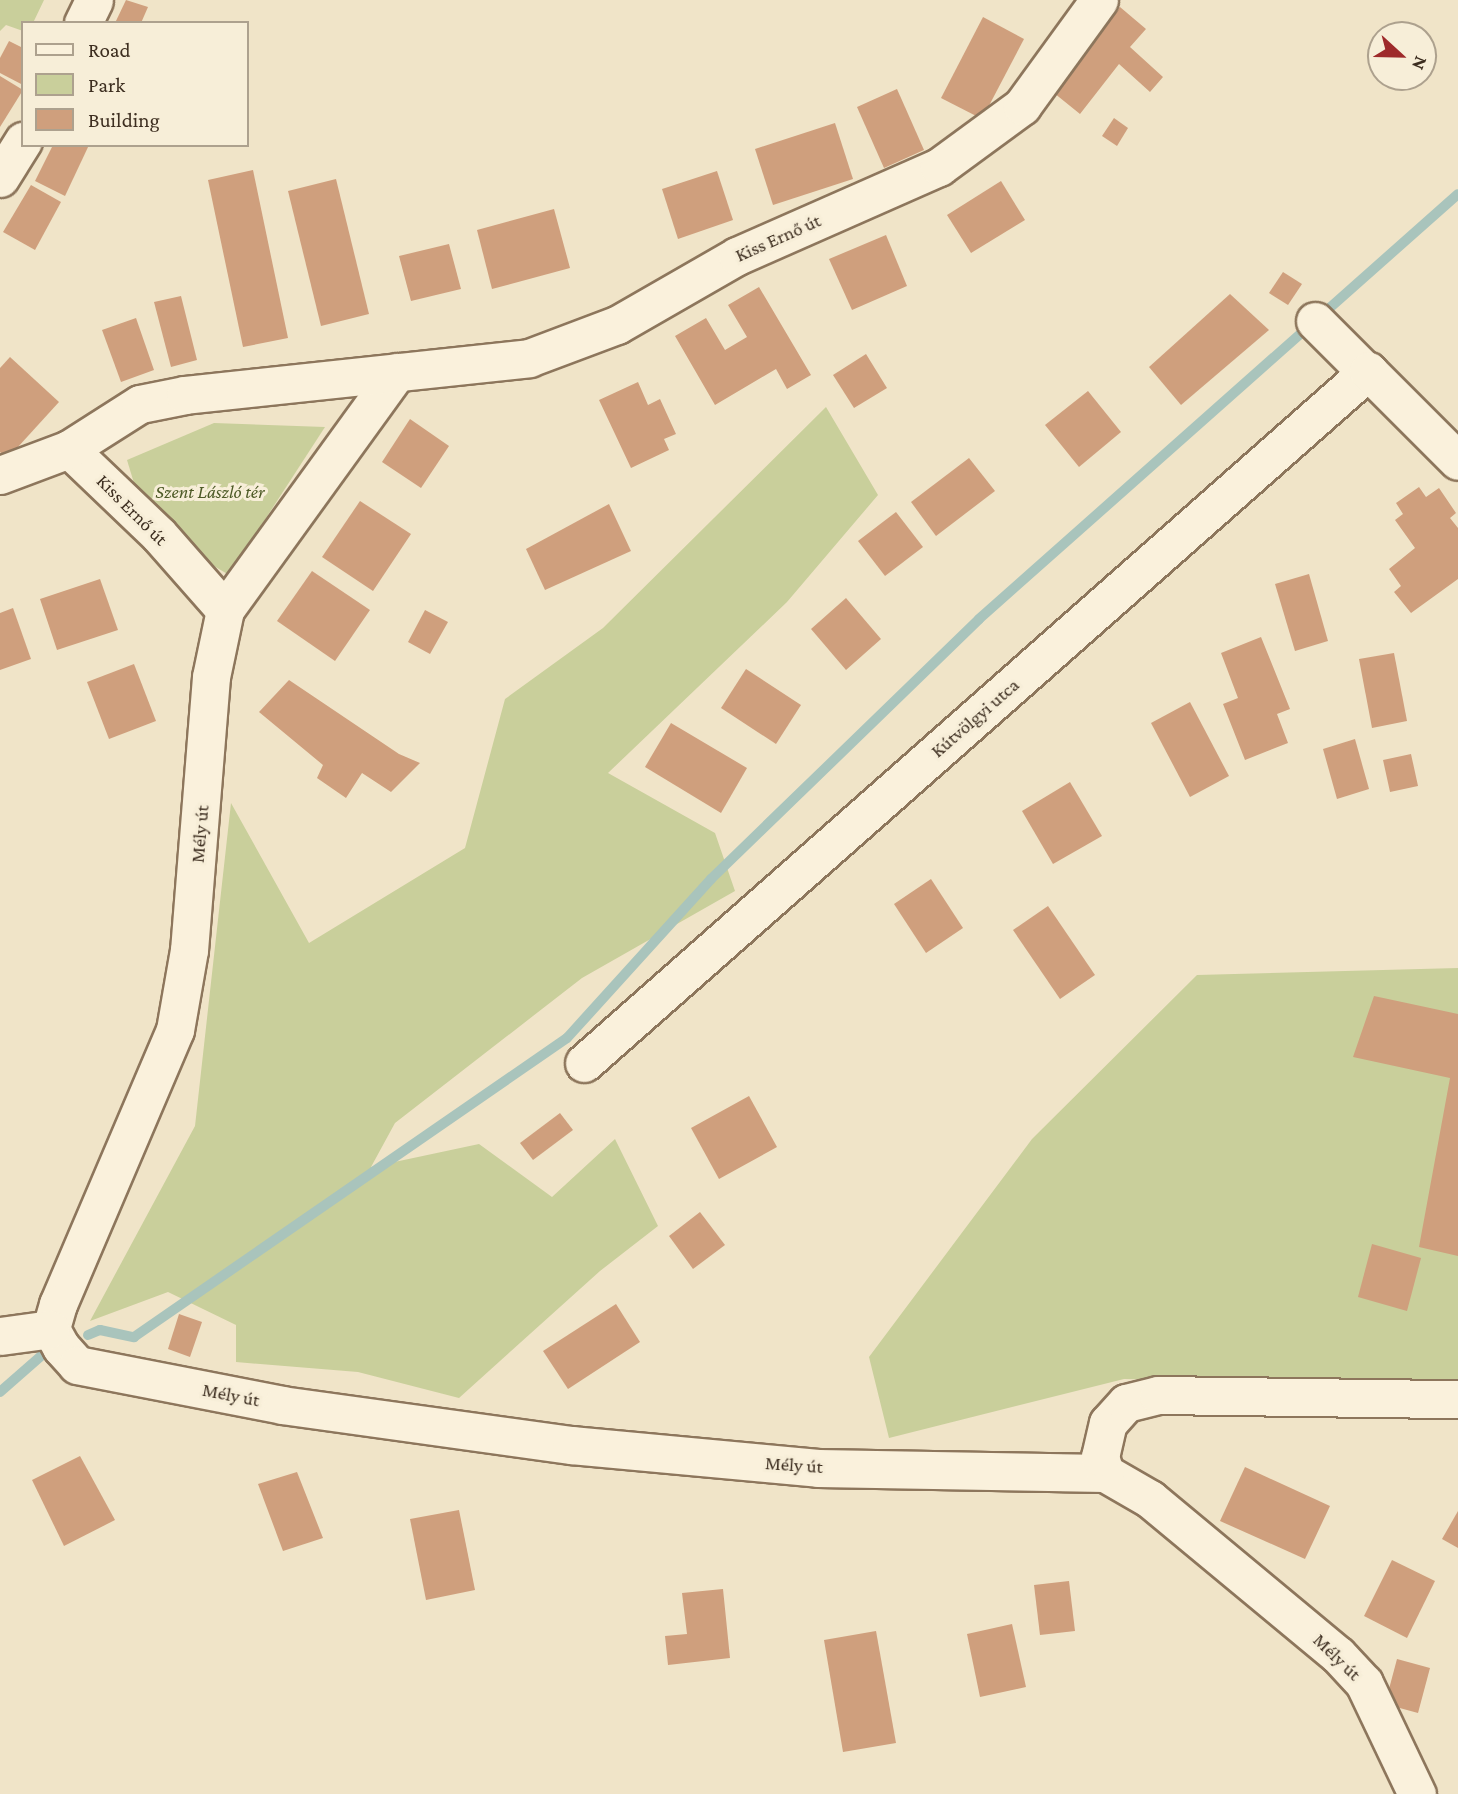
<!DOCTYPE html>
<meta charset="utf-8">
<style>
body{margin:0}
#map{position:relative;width:1458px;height:1794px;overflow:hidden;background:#f0e4c8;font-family:"Crimson Pro",serif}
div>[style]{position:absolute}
.green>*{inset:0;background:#c9cf9b}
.stream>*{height:10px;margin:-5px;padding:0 5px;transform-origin:5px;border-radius:5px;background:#a9c4bc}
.building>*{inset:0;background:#cf9f7d}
.roads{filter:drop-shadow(2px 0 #8d765c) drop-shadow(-2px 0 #8d765c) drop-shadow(0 2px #8d765c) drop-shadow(0 -2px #8d765c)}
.minor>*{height:37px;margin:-18.5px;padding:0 18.5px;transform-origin:18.5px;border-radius:18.5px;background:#faf1dc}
span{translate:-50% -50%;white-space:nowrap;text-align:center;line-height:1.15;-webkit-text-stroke:6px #f7eed8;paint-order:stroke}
.street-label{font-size:19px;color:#3d2e20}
.park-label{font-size:19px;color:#4d5a26;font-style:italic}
.legend{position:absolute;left:21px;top:21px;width:228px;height:126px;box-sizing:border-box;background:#f7eed8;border:2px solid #ada18e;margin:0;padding:9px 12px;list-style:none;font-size:21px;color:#3d2e20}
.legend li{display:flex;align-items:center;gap:14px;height:35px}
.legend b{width:35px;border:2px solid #ada18e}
.north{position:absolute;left:1367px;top:21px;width:70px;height:70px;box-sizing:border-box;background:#f7eed8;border:2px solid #ada18e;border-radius:50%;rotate:112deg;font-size:19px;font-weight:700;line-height:28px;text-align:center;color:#3d2e20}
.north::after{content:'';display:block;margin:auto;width:24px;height:32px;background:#9e2a2b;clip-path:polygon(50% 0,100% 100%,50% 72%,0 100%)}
</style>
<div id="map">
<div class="green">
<i style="clip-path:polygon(0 0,44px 0,33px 23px,23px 23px,23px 31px,6px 25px,0 31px)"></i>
<i style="clip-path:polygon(826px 407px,878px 495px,787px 602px,608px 773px,715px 833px,735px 891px,582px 978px,395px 1123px,371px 1167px,479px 1144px,552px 1197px,615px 1139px,658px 1226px,600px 1271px,459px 1398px,358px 1372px,236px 1362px,236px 1325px,168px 1292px,90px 1321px,195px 1126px,231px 803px,309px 943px,465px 848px,505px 699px,603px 628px)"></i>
<i style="clip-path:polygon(214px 423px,325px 427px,229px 575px,147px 526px,127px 460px)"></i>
<i style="clip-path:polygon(1458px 968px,1458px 1385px,1124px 1379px,889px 1438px,869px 1357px,1032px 1139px,1197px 975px)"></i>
</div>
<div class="stream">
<i style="left:88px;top:1335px;width:13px;rotate:-23deg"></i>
<i style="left:100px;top:1330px;width:35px;rotate:12deg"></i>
<i style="left:134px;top:1337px;width:526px;rotate:-34.63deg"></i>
<i style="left:567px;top:1038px;width:215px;rotate:-47.8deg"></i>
<i style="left:711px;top:879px;width:373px;rotate:-44.1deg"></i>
<i style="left:979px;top:619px;width:640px;rotate:-41.58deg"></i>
<i style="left:0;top:1392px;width:55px;rotate:-41.3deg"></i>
</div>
<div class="building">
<i style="clip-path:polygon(126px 0,148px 7px,141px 23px,115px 23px)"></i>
<i style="clip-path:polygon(1120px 7px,1146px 29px,1130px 47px,1163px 77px,1150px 92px,1119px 64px,1080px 114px,1054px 93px)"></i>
<i style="clip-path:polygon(983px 17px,1024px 39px,982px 119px,941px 98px)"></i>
<i style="clip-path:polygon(9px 41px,23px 48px,23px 85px,0 73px,0 58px)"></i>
<i style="clip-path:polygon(0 76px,23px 90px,0 127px)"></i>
<i style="clip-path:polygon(897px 89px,924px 150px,884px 168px,857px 107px)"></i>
<i style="clip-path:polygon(1114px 118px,1128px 128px,1117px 146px,1102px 136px)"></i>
<i style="clip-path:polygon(835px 123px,853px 179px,773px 205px,755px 149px)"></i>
<i style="clip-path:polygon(53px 145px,89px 145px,65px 196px,35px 181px)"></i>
<i style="clip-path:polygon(253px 170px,288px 338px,243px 347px,208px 180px)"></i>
<i style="clip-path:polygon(717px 171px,733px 220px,678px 239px,662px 189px)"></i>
<i style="clip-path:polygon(336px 179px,369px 314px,321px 326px,288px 191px)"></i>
<i style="clip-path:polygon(1001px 181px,1025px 220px,971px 253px,947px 215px)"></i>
<i style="clip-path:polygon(31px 185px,61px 202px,35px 250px,3px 232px)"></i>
<i style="clip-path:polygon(554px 209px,570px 268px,492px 289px,477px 230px)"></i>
<i style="clip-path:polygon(886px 235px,907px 286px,852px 310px,829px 259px)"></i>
<i style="clip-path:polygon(449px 244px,461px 289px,411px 301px,399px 256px)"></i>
<i style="clip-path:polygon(1283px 272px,1302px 284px,1288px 305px,1269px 293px)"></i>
<i style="clip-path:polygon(759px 287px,811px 375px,787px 389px,776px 369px,715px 405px,675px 336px,706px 318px,725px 350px,747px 337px,728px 305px)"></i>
<i style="clip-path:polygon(1230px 294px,1269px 330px,1181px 405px,1149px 367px)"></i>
<i style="clip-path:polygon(181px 296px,197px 360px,171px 367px,154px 302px)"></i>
<i style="clip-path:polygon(136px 318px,154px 370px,121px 382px,102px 330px)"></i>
<i style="clip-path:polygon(866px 354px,887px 388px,854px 408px,833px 375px)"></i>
<i style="clip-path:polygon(10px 357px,59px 402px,7px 459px,0 452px,0 368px)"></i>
<i style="clip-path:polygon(638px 382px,648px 405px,660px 399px,676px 434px,664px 439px,669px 450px,631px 468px,599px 400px)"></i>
<i style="clip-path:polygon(1088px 391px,1121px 432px,1079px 467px,1045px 425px)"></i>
<i style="clip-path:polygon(410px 419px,449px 446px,421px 488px,382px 462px)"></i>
<i style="clip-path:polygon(969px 458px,995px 491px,936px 536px,911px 502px)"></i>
<i style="clip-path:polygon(1419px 487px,1426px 497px,1439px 488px,1456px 513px,1450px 518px,1458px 528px,1458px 579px,1411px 613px,1394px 592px,1401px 586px,1389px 569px,1415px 548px,1395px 520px,1403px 514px,1396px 503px)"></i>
<i style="clip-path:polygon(360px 501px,411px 534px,373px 591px,322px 557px)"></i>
<i style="clip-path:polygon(609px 504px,631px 551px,545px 590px,526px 549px)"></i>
<i style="clip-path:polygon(896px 512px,923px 547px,885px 576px,858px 541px)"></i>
<i style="clip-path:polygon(312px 571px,370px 610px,335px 661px,277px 621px)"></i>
<i style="clip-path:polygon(1309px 574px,1328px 641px,1295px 651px,1275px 584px)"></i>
<i style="clip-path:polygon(100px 579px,118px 630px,57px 650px,40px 599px)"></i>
<i style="clip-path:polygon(846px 598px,881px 639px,846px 670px,811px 629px)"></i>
<i style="clip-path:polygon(13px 608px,31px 659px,0 670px,0 613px)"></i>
<i style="clip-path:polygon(425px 610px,448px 622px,430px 654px,408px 642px)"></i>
<i style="clip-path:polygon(1261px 637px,1290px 709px,1277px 714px,1288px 743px,1245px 760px,1223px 704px,1238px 698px,1221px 653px)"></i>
<i style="clip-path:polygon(1394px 653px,1407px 721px,1372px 728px,1359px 659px)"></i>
<i style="clip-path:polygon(134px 664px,156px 721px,109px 739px,87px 682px)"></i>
<i style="clip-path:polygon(746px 669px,801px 705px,776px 744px,721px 708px)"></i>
<i style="clip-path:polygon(289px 680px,399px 754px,420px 763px,391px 792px,362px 773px,346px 798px,317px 778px,323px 765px,259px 712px)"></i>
<i style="clip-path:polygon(1190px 702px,1229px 776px,1190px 797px,1151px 723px)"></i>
<i style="clip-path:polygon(671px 723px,747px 768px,721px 813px,645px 767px)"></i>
<i style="clip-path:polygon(1355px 739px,1369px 789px,1337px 799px,1323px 749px)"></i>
<i style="clip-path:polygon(1411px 754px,1418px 786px,1390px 792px,1383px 760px)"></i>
<i style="clip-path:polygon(1070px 782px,1102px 836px,1053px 864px,1022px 811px)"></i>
<i style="clip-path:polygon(931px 879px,963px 928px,926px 953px,894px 904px)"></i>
<i style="clip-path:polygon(1048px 906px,1095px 975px,1060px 999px,1013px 930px)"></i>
<i style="clip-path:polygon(1374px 996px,1458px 1014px,1458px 1256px,1419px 1247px,1450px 1078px,1353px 1057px)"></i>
<i style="clip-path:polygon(749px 1096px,777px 1147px,719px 1179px,691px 1128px)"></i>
<i style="clip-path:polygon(560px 1113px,573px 1130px,533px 1160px,520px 1143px)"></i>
<i style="clip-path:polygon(700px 1212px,725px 1245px,693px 1269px,669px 1236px)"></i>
<i style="clip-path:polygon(1372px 1244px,1421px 1258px,1407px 1311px,1358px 1297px)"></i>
<i style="clip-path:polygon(616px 1304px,640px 1342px,568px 1389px,543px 1351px)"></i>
<i style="clip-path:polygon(179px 1314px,202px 1322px,190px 1357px,168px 1349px)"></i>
<i style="clip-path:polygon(80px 1456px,115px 1520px,64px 1546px,32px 1480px)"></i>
<i style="clip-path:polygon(1245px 1467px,1330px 1506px,1305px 1559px,1220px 1521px)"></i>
<i style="clip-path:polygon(297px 1472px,323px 1538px,283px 1551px,258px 1484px)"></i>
<i style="clip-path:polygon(459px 1510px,475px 1590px,426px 1600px,410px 1519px)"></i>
<i style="clip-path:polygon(1458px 1511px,1458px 1548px,1442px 1539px)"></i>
<i style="clip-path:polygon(1392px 1560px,1435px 1581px,1407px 1638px,1364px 1616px)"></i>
<i style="clip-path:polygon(1069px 1581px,1075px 1631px,1040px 1635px,1034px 1585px)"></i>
<i style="clip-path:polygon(723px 1589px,730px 1658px,668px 1665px,665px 1636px,687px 1634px,682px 1593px)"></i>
<i style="clip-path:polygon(1012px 1624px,1026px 1687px,980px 1697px,967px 1634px)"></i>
<i style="clip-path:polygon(876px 1631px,896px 1743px,843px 1752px,824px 1640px)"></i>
<i style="clip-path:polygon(1397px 1659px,1430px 1668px,1418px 1713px,1385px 1704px)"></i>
</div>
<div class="roads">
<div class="minor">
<i style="left:83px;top:23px;width:25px;rotate:-64deg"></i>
<i style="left:0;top:178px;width:44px;rotate:-58.1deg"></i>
<i style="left:1315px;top:321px;width:74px;rotate:45deg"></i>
<i style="left:397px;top:372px;width:294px;rotate:125.9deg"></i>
<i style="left:225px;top:610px;width:68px;rotate:101.8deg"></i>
<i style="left:211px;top:677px;width:274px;rotate:94.6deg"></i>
<i style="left:189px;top:950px;width:81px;rotate:99.9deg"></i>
<i style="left:175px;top:1030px;width:298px;rotate:113.1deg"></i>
<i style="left:58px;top:1304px;width:26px;rotate:106deg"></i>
<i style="left:51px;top:1329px;width:21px;rotate:61deg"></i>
<i style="left:61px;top:1347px;width:24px;rotate:48deg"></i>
<i style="left:77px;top:1365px;width:209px;rotate:11deg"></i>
<i style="left:282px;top:1405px;width:292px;rotate:7.9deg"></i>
<i style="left:571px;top:1445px;width:248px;rotate:5.3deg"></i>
<i style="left:818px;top:1468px;width:287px;rotate:1deg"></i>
<i style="left:1105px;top:1473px;width:52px;rotate:30deg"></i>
<i style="left:1150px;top:1499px;width:244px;rotate:39.7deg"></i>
<i style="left:1338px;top:1655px;width:38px;rotate:47deg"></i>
<i style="left:1364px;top:1683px;width:123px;rotate:64.5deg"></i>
<i style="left:69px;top:449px;width:124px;rotate:43.7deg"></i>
<i style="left:159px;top:535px;width:100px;rotate:48.7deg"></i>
<i style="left:0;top:475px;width:74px;rotate:-20.6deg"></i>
<i style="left:69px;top:449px;width:84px;rotate:-32.4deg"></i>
<i style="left:140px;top:404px;width:46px;rotate:-11.3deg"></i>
<i style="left:185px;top:395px;width:346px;rotate:-6.1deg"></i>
<i style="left:529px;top:358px;width:94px;rotate:-20.6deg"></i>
<i style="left:617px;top:325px;width:138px;rotate:-29.9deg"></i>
<i style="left:737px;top:256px;width:221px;rotate:-23.8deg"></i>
<i style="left:939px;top:167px;width:103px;rotate:-36.3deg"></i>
<i style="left:1022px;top:106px;width:131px;rotate:-54deg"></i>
<i style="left:584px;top:1063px;width:1046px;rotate:-41.43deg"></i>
<i style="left:1368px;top:371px;width:127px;rotate:45deg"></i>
<i style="left:0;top:1336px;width:51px;rotate:-7.8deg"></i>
<i style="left:1105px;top:1473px;width:17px;rotate:-107deg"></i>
<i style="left:1100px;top:1457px;width:35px;rotate:-77deg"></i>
<i style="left:1108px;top:1423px;width:27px;rotate:-48deg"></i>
<i style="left:1126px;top:1403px;width:33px;rotate:-14deg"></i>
<i style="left:1158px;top:1395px;width:300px;rotate:0.8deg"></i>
</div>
</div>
<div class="street-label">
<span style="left:778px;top:238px;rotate:-24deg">Kiss Ernő út</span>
<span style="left:132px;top:510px;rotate:45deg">Kiss Ernő út</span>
<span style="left:975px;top:718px;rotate:-41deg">Kútvölgyi utca</span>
<span style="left:200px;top:834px;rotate:-85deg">Mély út</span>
<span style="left:231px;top:1395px;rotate:11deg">Mély út</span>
<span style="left:794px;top:1465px;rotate:4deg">Mély út</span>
<span style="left:1337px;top:1657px;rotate:44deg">Mély út</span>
</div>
<div class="park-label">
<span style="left:210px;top:492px">Szent László tér</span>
</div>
<ul class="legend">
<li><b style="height:9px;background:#faf1dc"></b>Road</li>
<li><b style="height:19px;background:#c9cf9b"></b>Park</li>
<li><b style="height:19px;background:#cf9f7d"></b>Building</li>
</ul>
<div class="north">N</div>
</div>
